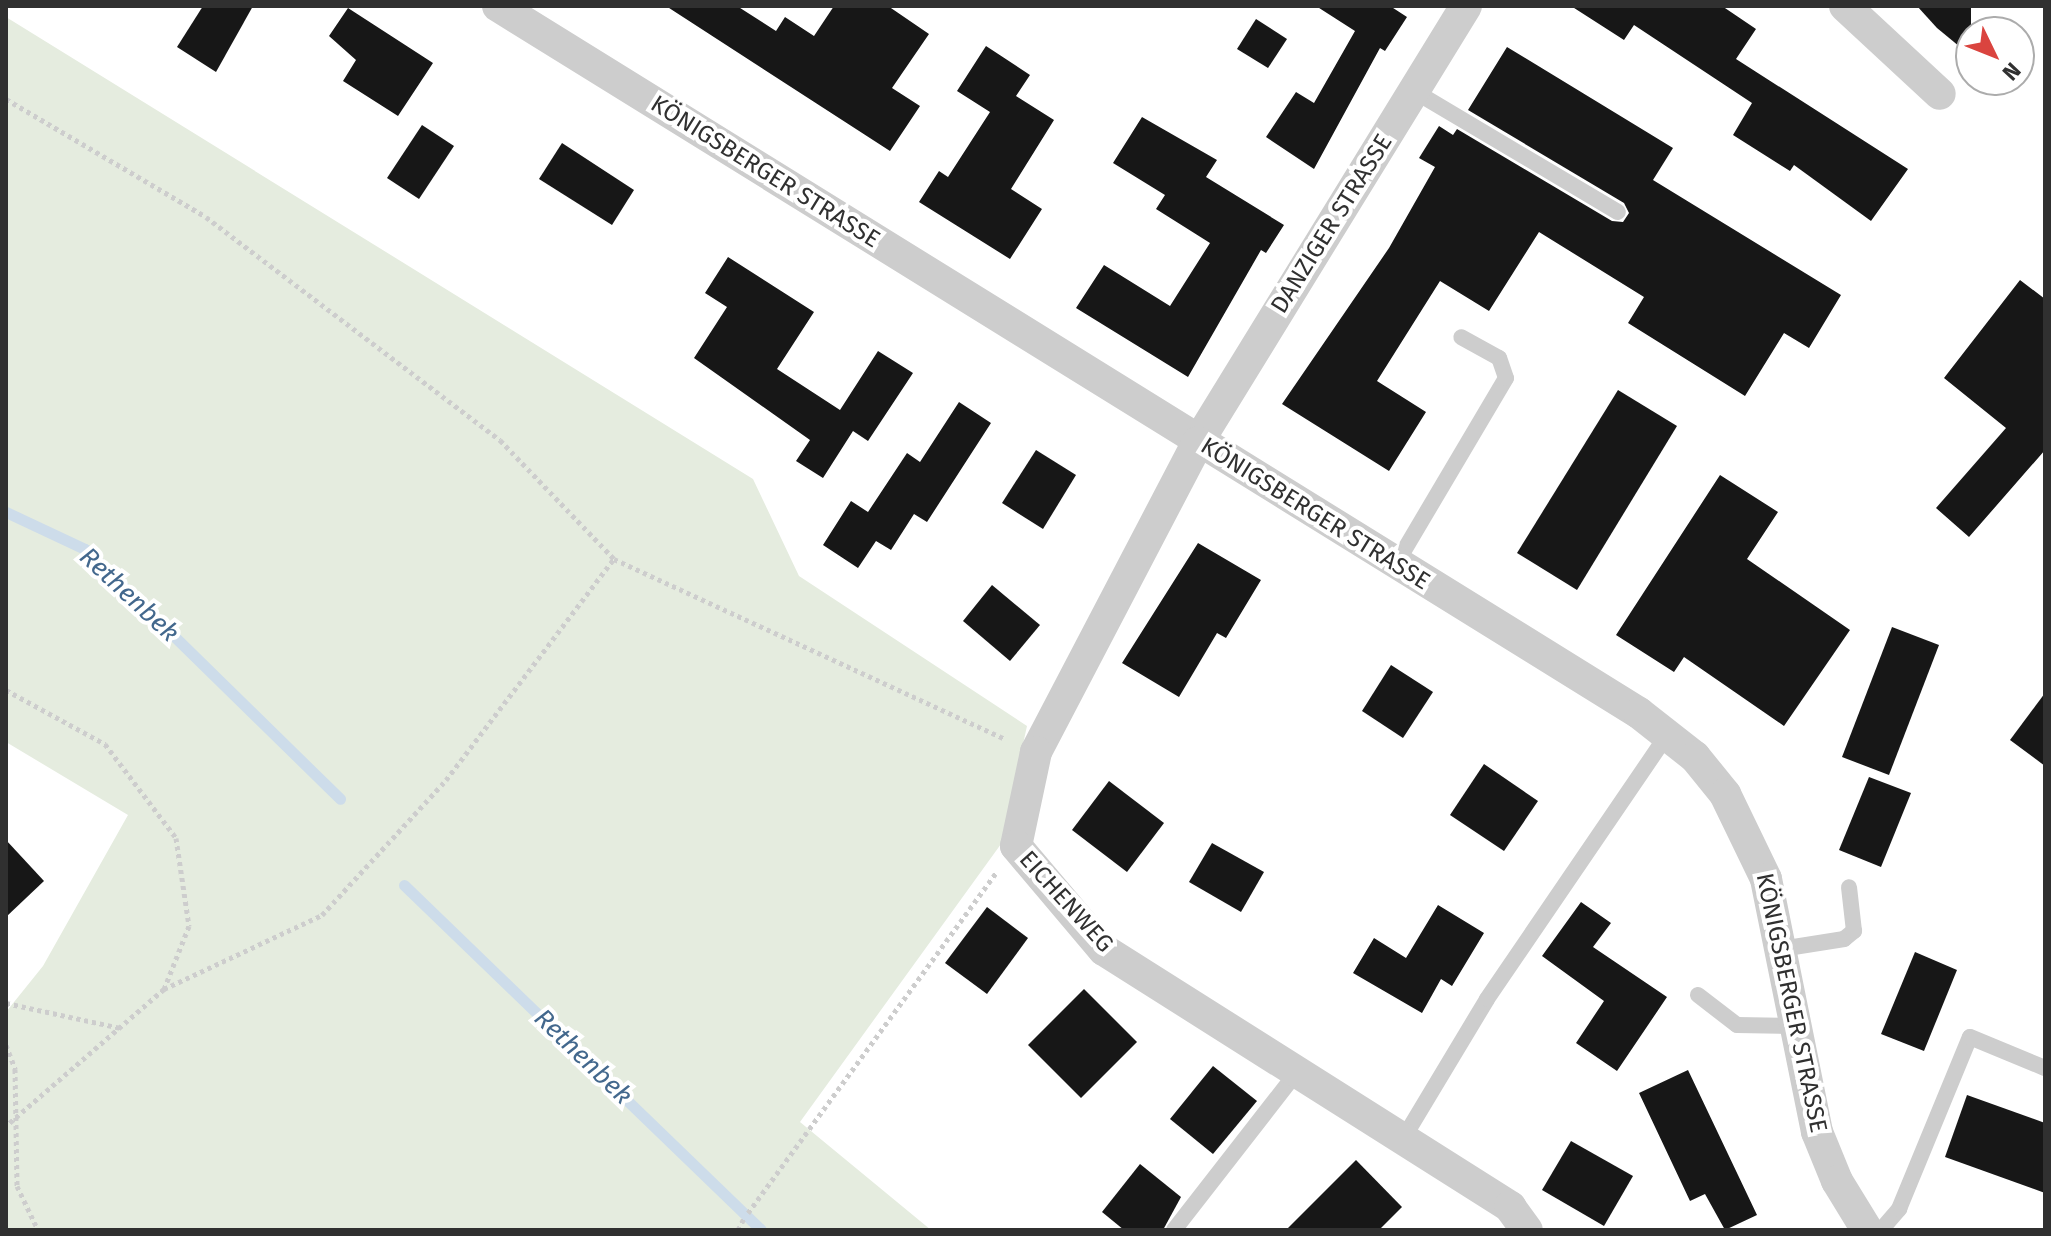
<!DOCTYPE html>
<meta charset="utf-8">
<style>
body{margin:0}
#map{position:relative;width:2051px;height:1236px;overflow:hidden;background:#fff;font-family:"Fira Sans",sans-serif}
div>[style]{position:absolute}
.green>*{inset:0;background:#e5ecdf}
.stream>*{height:11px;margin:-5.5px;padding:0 5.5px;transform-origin:5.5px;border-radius:5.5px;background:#cddcea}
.building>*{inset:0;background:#171717}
.path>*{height:5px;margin-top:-2.5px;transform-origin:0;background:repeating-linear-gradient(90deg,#cdcdcd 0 4px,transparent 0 8px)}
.service>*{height:16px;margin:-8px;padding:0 8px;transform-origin:8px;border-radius:8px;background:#cdcdcd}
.minor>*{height:32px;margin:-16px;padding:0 16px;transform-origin:16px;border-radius:16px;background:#cdcdcd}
span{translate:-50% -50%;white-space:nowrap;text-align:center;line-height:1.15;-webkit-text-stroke:8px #fff;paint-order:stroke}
.street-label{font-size:24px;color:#303030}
.water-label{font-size:26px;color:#43688d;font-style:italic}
.frame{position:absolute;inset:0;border:8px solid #303030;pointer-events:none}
.north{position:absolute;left:1955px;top:16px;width:80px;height:80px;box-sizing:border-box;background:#fff;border:2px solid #acacac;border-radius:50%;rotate:133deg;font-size:22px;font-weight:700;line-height:32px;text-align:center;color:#303030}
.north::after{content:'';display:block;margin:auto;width:28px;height:36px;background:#da443f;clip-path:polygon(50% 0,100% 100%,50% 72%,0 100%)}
</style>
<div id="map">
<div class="green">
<i style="clip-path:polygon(6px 17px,753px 479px,799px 576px,1027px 726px,1001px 844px,800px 1122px,931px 1230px,6px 1230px,6px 1012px,43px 966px,128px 815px,6px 742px)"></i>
</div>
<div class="stream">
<i style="left:6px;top:512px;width:87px;rotate:25.1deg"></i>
<i style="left:85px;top:549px;width:357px;rotate:44.4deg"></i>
<i style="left:404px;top:885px;width:496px;rotate:44deg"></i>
</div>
<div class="building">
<i style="clip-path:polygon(203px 6px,253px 6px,216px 72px,177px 47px)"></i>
<i style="clip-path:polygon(666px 6px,737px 6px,776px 31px,785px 17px,814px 36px,834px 6px,888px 6px,929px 34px,892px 88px,920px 106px,890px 151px)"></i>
<i style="clip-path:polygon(1316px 6px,1390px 6px,1407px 17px,1385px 51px,1380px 48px,1314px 169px,1266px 137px,1296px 92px,1314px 103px,1355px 31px)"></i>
<i style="clip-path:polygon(1571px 6px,1722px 6px,1756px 29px,1736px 59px,1908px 169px,1871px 221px,1794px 165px,1790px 171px,1733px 135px,1752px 103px,1634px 25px,1624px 40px)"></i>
<i style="clip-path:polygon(1917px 6px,1971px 6px,1971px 56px,1937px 28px)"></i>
<i style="clip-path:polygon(348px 8px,433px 63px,398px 116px,343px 81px,356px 60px,329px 36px)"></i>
<i style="clip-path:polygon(1256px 19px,1287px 39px,1268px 68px,1237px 49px)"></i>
<i style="clip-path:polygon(986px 46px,1030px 75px,1016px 96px,1054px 120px,1011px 189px,1042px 209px,1010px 259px,919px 202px,939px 171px,948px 177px,990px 112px,957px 91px)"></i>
<i style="clip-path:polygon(1507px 47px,1673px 148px,1653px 180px,1841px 295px,1809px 348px,1784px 333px,1745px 396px,1628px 323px,1644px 297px,1539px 232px,1489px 311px,1440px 281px,1377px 381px,1426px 412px,1389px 471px,1282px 404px,1389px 248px,1435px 167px,1419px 158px,1439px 126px,1453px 135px,1457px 129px,1612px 221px,1623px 222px,1629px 213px,1624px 203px,1468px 110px)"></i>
<i style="clip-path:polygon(1142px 117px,1217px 160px,1206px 177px,1284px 225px,1266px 253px,1261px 250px,1188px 377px,1076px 308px,1104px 265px,1170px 306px,1210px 243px,1156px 209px,1165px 195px,1113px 163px)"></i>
<i style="clip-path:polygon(422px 125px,454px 146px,419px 199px,387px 178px)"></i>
<i style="clip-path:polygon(562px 143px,634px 190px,612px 225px,539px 179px)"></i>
<i style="clip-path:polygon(728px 257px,814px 312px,777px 369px,840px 410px,878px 351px,913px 373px,868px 441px,853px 431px,823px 478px,796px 461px,810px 440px,694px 358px,727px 307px,705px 293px)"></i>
<i style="clip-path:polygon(2020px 280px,2045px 299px,2045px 450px,1969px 537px,1936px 508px,2006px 428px,1944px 378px)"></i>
<i style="clip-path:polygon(1618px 390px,1677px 426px,1577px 590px,1517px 553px)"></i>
<i style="clip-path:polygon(959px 402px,991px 423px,927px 522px,914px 514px,891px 550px,876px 541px,858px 568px,823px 545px,851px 501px,868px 512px,907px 453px,920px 462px)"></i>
<i style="clip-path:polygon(1036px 450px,1076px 475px,1043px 529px,1002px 503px)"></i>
<i style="clip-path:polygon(1720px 475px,1778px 512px,1747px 559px,1850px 630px,1784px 726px,1684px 657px,1674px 672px,1616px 635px)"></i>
<i style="clip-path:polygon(1198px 543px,1261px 580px,1226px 638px,1217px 633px,1179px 697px,1122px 663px)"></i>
<i style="clip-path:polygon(992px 585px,1040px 625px,1010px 661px,963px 621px)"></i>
<i style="clip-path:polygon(1892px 627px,1939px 645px,1889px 775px,1842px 757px)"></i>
<i style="clip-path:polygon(1391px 665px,1433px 692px,1403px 738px,1362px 711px)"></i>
<i style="clip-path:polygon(2045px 693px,2045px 766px,2010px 740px)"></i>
<i style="clip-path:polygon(1484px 764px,1538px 801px,1504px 851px,1450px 815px)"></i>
<i style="clip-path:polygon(1869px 777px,1911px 793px,1881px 867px,1839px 850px)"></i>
<i style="clip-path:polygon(1109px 781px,1164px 823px,1127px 872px,1072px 830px)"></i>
<i style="clip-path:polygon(6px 840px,44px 881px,6px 917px)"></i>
<i style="clip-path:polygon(1212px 843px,1264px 872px,1241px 912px,1189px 882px)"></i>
<i style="clip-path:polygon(1581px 902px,1611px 923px,1593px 947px,1667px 997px,1617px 1071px,1576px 1043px,1604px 1001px,1542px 956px)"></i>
<i style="clip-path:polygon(1438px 905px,1484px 933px,1452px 986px,1441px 979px,1422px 1013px,1353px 973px,1374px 938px,1406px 958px)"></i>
<i style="clip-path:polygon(987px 907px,1028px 938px,987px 994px,945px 963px)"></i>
<i style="clip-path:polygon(1915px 952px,1957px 970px,1924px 1051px,1881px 1034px)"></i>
<i style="clip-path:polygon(1084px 989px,1137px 1042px,1081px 1098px,1028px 1045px)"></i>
<i style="clip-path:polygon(1213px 1066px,1257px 1101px,1213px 1154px,1170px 1119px)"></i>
<i style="clip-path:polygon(1688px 1070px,1757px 1215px,1725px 1230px,1705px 1194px,1690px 1201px,1639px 1093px)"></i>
<i style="clip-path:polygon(1967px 1095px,2045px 1123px,2045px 1193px,1945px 1157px)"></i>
<i style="clip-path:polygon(1571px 1141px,1633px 1176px,1604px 1226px,1542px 1190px)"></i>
<i style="clip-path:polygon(1356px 1160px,1402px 1207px,1379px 1230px,1286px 1230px)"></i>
<i style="clip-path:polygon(1140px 1164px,1181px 1197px,1163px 1230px,1124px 1230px,1102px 1212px)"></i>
</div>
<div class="path">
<i style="left:6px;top:99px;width:232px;rotate:30.5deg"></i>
<i style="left:206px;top:217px;width:369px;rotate:37.2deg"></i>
<i style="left:500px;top:440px;width:165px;rotate:46.2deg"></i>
<i style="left:614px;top:559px;width:430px;rotate:24.7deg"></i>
<i style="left:6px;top:690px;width:113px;rotate:28.6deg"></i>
<i style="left:105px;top:744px;width:118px;rotate:52.9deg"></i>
<i style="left:176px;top:838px;width:89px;rotate:81.6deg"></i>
<i style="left:189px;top:926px;width:68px;rotate:111.6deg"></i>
<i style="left:164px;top:989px;width:209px;rotate:139.1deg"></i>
<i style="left:164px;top:989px;width:174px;rotate:-25.1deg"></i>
<i style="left:322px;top:915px;width:183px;rotate:-47.4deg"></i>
<i style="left:446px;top:780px;width:278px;rotate:-52.8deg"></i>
<i style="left:6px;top:1003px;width:118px;rotate:12.3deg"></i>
<i style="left:6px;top:1045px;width:26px;rotate:69deg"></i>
<i style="left:15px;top:1069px;width:117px;rotate:89deg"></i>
<i style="left:17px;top:1186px;width:49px;rotate:64.5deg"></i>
<i style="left:748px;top:1213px;width:421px;rotate:-53.9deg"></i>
<i style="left:738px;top:1230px;width:13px;rotate:-63deg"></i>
</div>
<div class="service">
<i style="left:1414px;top:91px;width:237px;rotate:30.7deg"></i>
<i style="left:1396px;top:564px;width:216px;rotate:-59.4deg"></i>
<i style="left:1506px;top:378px;width:21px;rotate:-109deg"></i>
<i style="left:1499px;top:358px;width:43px;rotate:-151.1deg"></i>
<i style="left:1781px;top:949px;width:64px;rotate:-9deg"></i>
<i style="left:1844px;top:939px;width:13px;rotate:-39deg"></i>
<i style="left:1854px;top:931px;width:44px;rotate:-96.5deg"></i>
<i style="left:1698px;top:995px;width:49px;rotate:37.6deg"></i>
<i style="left:1737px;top:1025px;width:56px;rotate:1deg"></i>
<i style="left:1403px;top:1139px;width:163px;rotate:-59deg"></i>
<i style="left:1487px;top:999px;width:321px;rotate:-55.7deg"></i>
<i style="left:1174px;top:1230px;width:200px;rotate:-52.1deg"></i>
<i style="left:1881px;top:1230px;width:28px;rotate:-49deg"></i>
<i style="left:1899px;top:1209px;width:186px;rotate:-67.6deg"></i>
<i style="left:1970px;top:1037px;width:81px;rotate:22.5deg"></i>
</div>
<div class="minor">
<i style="left:498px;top:6px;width:1342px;rotate:31.78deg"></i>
<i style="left:1639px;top:713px;width:71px;rotate:38.2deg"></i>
<i style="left:1695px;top:757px;width:48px;rotate:51deg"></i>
<i style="left:1725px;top:794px;width:94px;rotate:64.2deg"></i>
<i style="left:1766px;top:879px;width:258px;rotate:78.6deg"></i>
<i style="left:1817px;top:1132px;width:53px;rotate:67.8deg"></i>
<i style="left:1837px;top:1181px;width:57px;rotate:58.5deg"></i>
<i style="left:1466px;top:6px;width:512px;rotate:121.58deg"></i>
<i style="left:1198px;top:442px;width:350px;rotate:117.6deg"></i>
<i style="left:1036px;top:752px;width:96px;rotate:102deg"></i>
<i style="left:1016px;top:846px;width:136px;rotate:49.8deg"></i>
<i style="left:1104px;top:950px;width:481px;rotate:32.3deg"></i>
<i style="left:1510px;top:1207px;width:29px;rotate:54deg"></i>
<i style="left:1845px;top:6px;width:129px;rotate:42.8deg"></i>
</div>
<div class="street-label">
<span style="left:765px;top:172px;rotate:32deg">KÖNIGSBERGER STRASSE</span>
<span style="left:1332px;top:224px;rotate:-58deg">DANZIGER STRASSE</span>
<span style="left:1315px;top:514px;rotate:32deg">KÖNIGSBERGER STRASSE</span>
<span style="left:1066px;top:902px;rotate:48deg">EICHENWEG</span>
<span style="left:1791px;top:1003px;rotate:78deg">KÖNIGSBERGER STRASSE</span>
</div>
<div class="water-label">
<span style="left:129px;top:595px;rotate:43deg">Rethenbek</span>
<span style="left:583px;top:1057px;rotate:44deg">Rethenbek</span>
</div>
<div class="frame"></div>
<div class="north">N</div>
</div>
